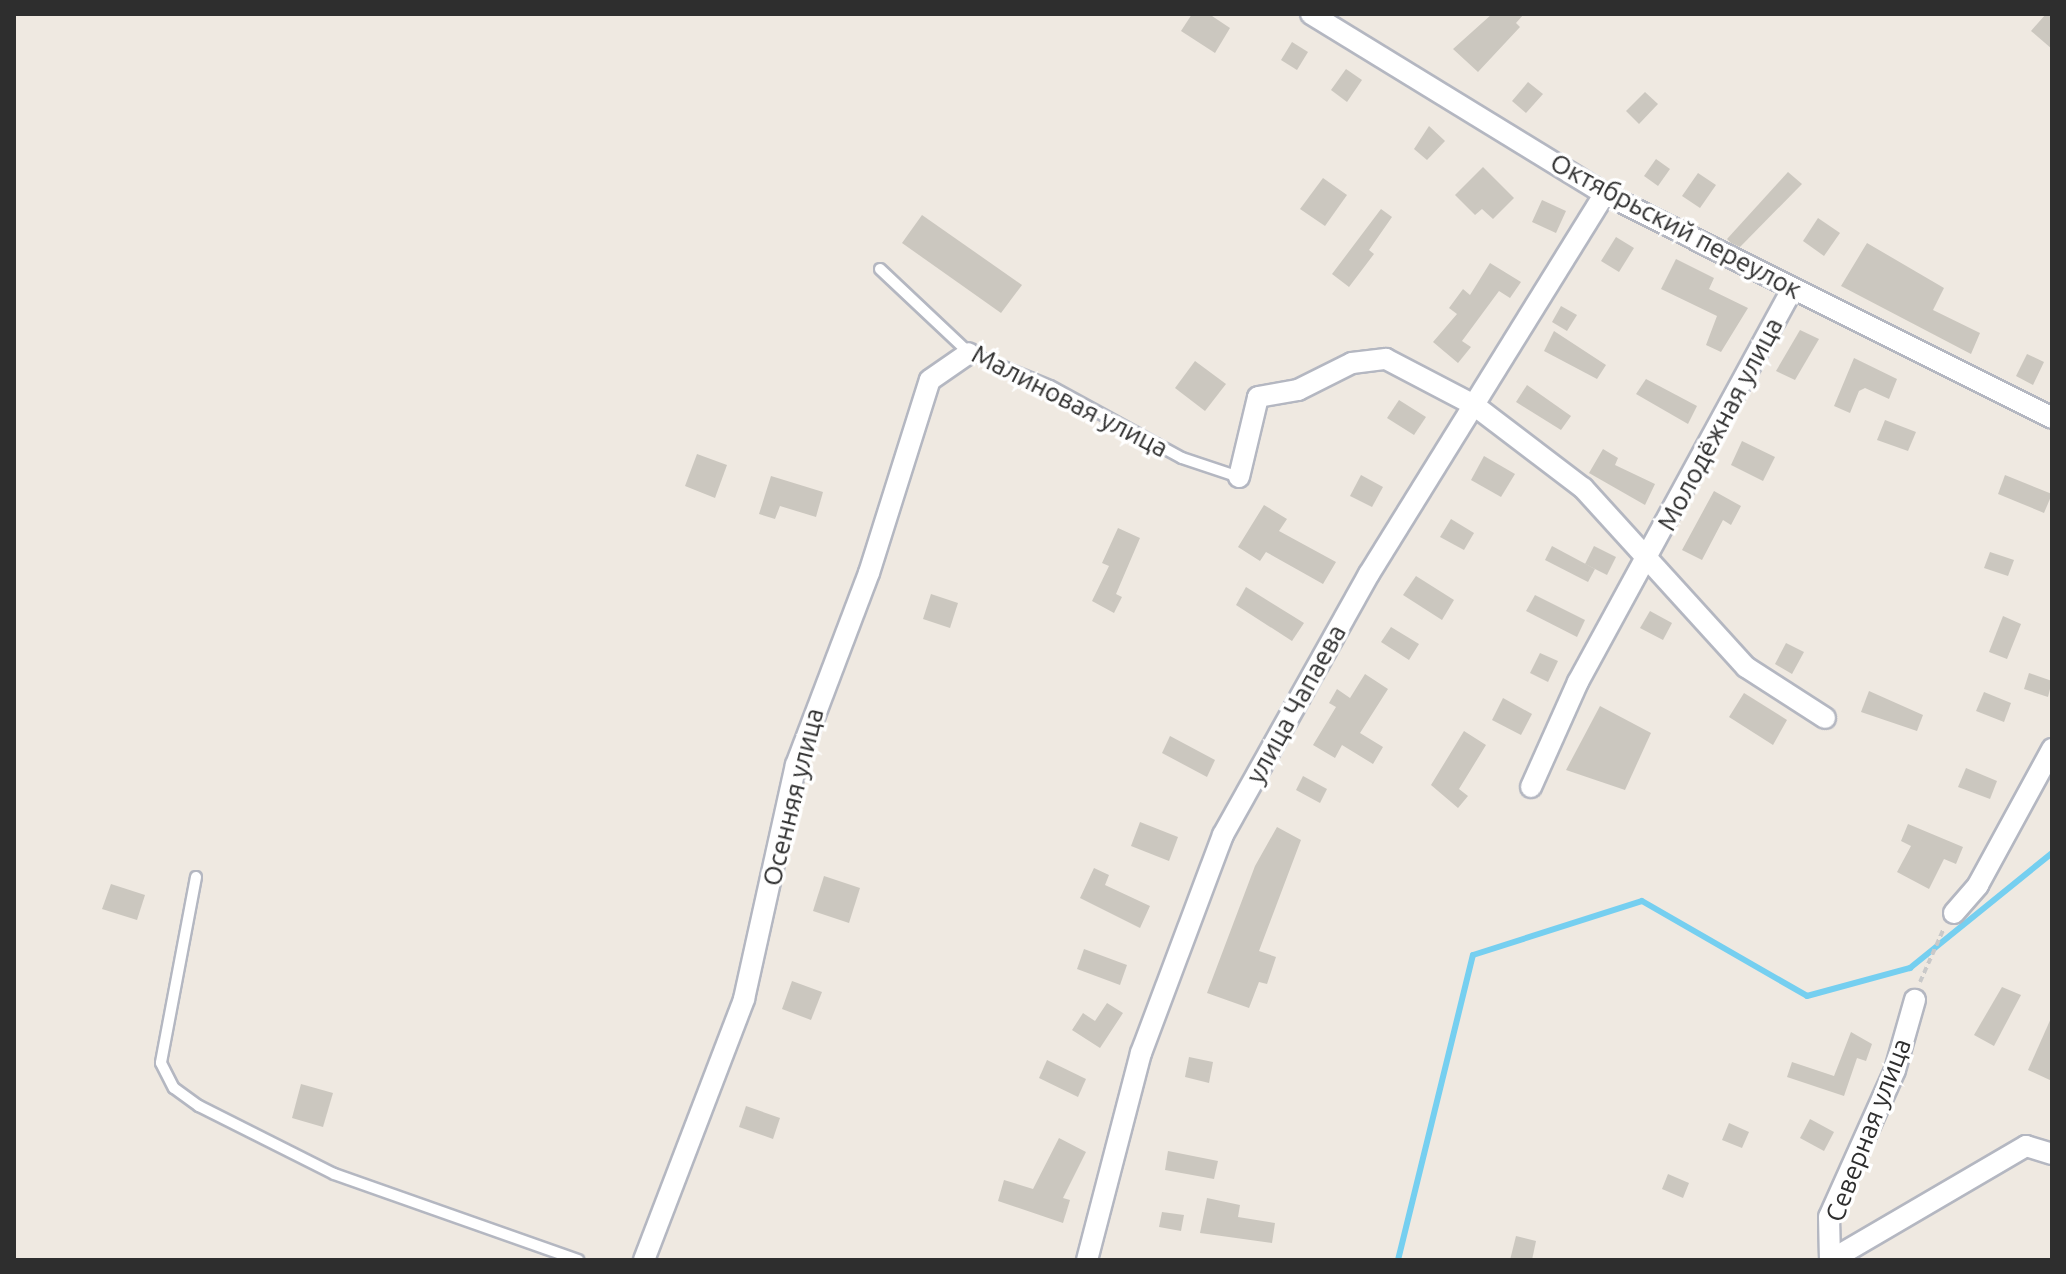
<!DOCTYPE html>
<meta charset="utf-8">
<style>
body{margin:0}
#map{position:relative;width:2066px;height:1274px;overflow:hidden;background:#efe9e1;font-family:Ubuntu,sans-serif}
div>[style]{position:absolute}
.stream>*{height:6px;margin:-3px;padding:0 3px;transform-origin:3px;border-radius:3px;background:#75cff0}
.building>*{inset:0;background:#cbc7bf}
.path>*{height:4px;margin-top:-2px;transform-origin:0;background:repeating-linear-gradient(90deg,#c9c9c9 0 6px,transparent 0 10px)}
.roads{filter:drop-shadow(2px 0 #b4b7c1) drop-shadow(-2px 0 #b4b7c1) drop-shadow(0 2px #b4b7c1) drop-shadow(0 -2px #b4b7c1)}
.service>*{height:10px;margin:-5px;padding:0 5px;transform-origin:5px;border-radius:5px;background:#fff}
.minor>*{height:20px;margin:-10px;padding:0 10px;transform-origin:10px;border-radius:10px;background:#fff}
span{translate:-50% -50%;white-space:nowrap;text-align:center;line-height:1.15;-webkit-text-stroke:7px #fff;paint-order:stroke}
.street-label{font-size:26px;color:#2e2e2e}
.frame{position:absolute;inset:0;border:16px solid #2e2e2e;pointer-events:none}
</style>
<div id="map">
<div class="stream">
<i style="left:1398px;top:1260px;width:314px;rotate:-76.2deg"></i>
<i style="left:1473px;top:955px;width:177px;rotate:-17.7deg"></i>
<i style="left:1642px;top:901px;width:190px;rotate:29.9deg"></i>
<i style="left:1807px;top:996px;width:107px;rotate:-15.2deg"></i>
<i style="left:1910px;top:968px;width:183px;rotate:-39deg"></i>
</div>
<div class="building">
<i style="clip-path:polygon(1192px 14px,1209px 14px,1230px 28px,1215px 53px,1181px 31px)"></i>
<i style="clip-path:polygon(1492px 14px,1524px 14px,1516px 23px,1520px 27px,1478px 72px,1453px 49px)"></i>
<i style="clip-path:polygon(2046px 14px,2052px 14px,2052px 49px,2031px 31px)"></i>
<i style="clip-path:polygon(1292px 42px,1308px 52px,1297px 70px,1281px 60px)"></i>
<i style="clip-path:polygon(1346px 69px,1362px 80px,1347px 102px,1331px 90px)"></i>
<i style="clip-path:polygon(1528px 82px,1543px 94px,1526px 113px,1512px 101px)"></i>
<i style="clip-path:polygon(1645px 92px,1658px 104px,1639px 124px,1626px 111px)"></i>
<i style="clip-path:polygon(1429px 126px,1445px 141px,1427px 160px,1414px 149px)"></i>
<i style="clip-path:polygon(1656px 159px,1670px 169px,1658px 186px,1644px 176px)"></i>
<i style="clip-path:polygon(1483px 167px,1514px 198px,1493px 219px,1482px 209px,1475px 215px,1455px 195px)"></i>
<i style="clip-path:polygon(1788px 172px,1802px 184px,1740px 247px,1731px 243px,1727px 239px)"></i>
<i style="clip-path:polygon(1698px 173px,1716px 185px,1700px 208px,1682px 196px)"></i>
<i style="clip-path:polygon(1323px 178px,1347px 195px,1325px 226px,1300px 209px)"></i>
<i style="clip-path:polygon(1542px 200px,1566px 211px,1556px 233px,1532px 222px)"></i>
<i style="clip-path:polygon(1381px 209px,1392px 217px,1369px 250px,1374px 254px,1349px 287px,1332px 274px)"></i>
<i style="clip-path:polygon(922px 215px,1022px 285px,1001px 313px,902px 243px)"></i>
<i style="clip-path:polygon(1818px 218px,1840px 233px,1824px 256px,1803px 241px)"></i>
<i style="clip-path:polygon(1616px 237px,1634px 248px,1619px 272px,1601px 261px)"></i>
<i style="clip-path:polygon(1867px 243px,1944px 288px,1933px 310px,1980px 333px,1971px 354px,1841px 286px)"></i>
<i style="clip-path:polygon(1676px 259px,1714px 278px,1709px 289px,1748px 308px,1721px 352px,1706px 345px,1717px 316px,1661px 289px)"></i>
<i style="clip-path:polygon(1490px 263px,1521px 282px,1510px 298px,1499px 291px,1462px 341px,1471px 347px,1458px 363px,1433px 342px,1457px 314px,1449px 308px,1463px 289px,1470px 295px)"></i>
<i style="clip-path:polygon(1561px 306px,1577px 315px,1567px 331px,1552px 322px)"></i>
<i style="clip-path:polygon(1800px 330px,1819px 339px,1795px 380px,1776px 371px)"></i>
<i style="clip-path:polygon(1554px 331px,1606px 365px,1597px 379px,1544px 351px)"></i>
<i style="clip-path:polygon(2027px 354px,2044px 362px,2033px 385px,2016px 376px)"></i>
<i style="clip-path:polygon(1854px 358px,1897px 379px,1889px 399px,1865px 388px,1859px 391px,1850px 413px,1834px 406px)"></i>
<i style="clip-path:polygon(1195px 361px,1226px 384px,1205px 411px,1175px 388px)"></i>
<i style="clip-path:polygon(1646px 379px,1697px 406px,1688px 424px,1636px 394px)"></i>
<i style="clip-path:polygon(1527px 385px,1571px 416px,1561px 430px,1516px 402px)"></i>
<i style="clip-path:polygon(1399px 400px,1426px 417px,1414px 435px,1387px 418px)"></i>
<i style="clip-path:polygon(1885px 420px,1916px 432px,1908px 451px,1877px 440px)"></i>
<i style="clip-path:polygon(1742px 441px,1775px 457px,1763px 481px,1731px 465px)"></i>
<i style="clip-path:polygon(1603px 449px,1618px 458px,1615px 465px,1655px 484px,1645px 505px,1589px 473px)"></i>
<i style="clip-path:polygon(697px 454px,727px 465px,715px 498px,685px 486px)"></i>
<i style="clip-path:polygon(1484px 456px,1515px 474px,1501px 497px,1471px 480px)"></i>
<i style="clip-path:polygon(1361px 475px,1383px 487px,1372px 507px,1350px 496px)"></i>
<i style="clip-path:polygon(2005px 475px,2052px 494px,2044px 513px,1998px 494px)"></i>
<i style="clip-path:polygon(771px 476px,823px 492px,816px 517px,780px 506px,775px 519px,759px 514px)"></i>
<i style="clip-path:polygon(1714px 491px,1741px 506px,1731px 525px,1723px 520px,1702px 560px,1682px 550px)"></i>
<i style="clip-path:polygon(1264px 505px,1287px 519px,1279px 531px,1336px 562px,1323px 584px,1266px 552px,1260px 561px,1238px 547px)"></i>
<i style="clip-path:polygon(1451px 519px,1474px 533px,1464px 550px,1440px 537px)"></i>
<i style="clip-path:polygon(1118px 528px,1140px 538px,1116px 594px,1122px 597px,1114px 613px,1092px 601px,1109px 566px,1102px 563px)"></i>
<i style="clip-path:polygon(1552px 546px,1595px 569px,1588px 582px,1545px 560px)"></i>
<i style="clip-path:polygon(1594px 546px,1616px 557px,1607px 575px,1585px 564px)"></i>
<i style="clip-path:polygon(1990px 552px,2014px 560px,2008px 576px,1984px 568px)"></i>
<i style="clip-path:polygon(1416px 576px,1454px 600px,1442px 620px,1403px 595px)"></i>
<i style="clip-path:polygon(1246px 587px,1304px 623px,1292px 641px,1236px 605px)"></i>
<i style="clip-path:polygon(931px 594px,958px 603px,950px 628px,923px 619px)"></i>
<i style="clip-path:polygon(1535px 595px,1585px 620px,1577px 637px,1526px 611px)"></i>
<i style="clip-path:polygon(1650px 611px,1672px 623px,1663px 640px,1640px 628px)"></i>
<i style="clip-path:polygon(2003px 616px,2021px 624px,2007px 659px,1989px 652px)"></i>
<i style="clip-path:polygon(1391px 627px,1419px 644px,1409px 660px,1381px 642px)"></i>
<i style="clip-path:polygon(1786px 643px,1804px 652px,1792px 674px,1775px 664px)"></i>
<i style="clip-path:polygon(1540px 653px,1558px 661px,1548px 682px,1530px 673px)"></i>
<i style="clip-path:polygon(2029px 673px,2052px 681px,2048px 697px,2024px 689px)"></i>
<i style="clip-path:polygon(1365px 674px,1388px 689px,1360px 733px,1383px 747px,1373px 764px,1342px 745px,1335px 758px,1313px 745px,1336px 707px,1329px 703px,1337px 689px,1350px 698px)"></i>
<i style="clip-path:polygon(1869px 691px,1923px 715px,1917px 731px,1861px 712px)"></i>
<i style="clip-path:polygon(1984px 692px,2011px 703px,2004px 722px,1976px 711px)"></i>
<i style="clip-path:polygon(1744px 693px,1787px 720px,1773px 745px,1729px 717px)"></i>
<i style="clip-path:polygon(1503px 698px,1532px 714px,1521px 735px,1492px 720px)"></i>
<i style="clip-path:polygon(1600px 706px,1651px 733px,1625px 790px,1566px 770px)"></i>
<i style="clip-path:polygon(1464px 731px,1486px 745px,1459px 789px,1468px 796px,1458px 808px,1431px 785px)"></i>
<i style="clip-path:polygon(1170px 736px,1215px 760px,1207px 777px,1162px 753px)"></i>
<i style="clip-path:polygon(1966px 768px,1997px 781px,1990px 799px,1958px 787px)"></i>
<i style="clip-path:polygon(1303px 776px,1327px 789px,1320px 803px,1296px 790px)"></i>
<i style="clip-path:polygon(1140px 822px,1178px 837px,1169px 861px,1131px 846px)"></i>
<i style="clip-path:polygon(1908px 824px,1963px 847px,1956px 864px,1944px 859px,1929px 889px,1897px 872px,1911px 846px,1901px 841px)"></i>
<i style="clip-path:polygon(1277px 827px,1301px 840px,1259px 951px,1276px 957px,1267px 984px,1259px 982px,1249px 1008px,1207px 993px,1255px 866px)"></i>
<i style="clip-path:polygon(1094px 868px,1109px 875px,1105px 885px,1150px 906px,1140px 928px,1080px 898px)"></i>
<i style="clip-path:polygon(824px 876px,860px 888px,849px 923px,813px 911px)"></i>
<i style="clip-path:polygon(111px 884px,145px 895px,137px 920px,102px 909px)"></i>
<i style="clip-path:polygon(1084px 949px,1127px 965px,1120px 985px,1077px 969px)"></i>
<i style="clip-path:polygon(792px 981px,822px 992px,811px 1020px,782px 1009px)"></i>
<i style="clip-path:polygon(2002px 987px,2021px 995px,1994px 1046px,1974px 1035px)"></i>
<i style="clip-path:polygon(1107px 1003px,1123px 1013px,1100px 1048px,1072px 1030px,1083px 1013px,1095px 1021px)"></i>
<i style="clip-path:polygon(2052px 1016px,2052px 1081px,2028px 1070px)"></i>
<i style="clip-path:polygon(1851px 1032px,1872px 1044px,1866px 1061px,1857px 1058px,1844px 1096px,1787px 1077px,1792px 1062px,1834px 1076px)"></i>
<i style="clip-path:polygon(1189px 1057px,1213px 1062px,1209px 1083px,1185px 1077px)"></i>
<i style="clip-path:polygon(1047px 1060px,1086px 1079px,1078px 1097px,1039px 1078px)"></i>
<i style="clip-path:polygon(301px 1084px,333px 1093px,323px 1127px,292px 1118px)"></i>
<i style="clip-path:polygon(746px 1106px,780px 1118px,773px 1139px,739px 1127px)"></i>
<i style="clip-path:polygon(1810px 1119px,1834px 1132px,1824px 1151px,1800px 1138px)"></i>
<i style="clip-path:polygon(1729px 1123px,1749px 1132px,1742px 1148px,1722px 1140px)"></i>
<i style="clip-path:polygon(1059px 1138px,1086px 1152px,1063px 1198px,1070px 1200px,1063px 1223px,998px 1201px,1004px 1180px,1033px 1189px)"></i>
<i style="clip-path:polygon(1168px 1151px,1218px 1161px,1214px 1179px,1165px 1170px)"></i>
<i style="clip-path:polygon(1668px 1174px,1689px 1183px,1683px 1198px,1662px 1189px)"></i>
<i style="clip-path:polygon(1207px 1198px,1240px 1205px,1238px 1217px,1275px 1223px,1272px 1243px,1200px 1233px)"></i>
<i style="clip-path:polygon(1162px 1212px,1184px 1215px,1181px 1231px,1159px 1227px)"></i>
<i style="clip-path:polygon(1516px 1236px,1536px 1241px,1532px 1260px,1510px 1260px)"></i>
</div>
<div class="path">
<i style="left:1920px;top:982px;width:59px;rotate:-66deg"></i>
</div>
<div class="roads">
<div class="service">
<i style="left:880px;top:269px;width:122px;rotate:43.3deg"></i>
<i style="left:969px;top:353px;width:87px;rotate:22.2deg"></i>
<i style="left:1050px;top:386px;width:150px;rotate:28.6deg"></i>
<i style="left:1182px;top:458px;width:60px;rotate:18.4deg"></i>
<i style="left:196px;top:877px;width:189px;rotate:100.7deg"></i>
<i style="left:161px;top:1063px;width:28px;rotate:63deg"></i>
<i style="left:174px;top:1088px;width:31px;rotate:36deg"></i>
<i style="left:199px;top:1106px;width:151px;rotate:26.7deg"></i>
<i style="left:334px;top:1174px;width:259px;rotate:19.4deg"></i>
</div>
<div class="minor">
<i style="left:1311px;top:14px;width:345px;rotate:31.5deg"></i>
<i style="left:1605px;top:194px;width:500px;rotate:26.6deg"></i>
<i style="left:1239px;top:477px;width:82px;rotate:-76.6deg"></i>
<i style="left:1258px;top:397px;width:41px;rotate:-9.9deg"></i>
<i style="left:1298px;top:390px;width:60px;rotate:-26.6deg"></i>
<i style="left:1352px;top:363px;width:34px;rotate:-7deg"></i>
<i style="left:1386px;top:359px;width:99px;rotate:27.6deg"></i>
<i style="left:1474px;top:405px;width:137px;rotate:37.3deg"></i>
<i style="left:1583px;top:488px;width:242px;rotate:47.7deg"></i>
<i style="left:1746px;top:667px;width:94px;rotate:32.8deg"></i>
<i style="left:1531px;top:787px;width:115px;rotate:-65.9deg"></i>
<i style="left:1578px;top:682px;width:447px;rotate:-61.4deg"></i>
<i style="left:1954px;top:913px;width:37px;rotate:-49deg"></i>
<i style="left:1978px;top:885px;width:155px;rotate:-61.4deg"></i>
<i style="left:644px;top:1260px;width:280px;rotate:-69deg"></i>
<i style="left:744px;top:999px;width:240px;rotate:-77.5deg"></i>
<i style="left:796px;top:765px;width:205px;rotate:-69.2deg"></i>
<i style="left:869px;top:573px;width:202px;rotate:-72.5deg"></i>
<i style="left:930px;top:380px;width:47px;rotate:-34.7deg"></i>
<i style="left:1087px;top:1260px;width:214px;rotate:-75.4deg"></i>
<i style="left:1141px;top:1053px;width:233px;rotate:-69.4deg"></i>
<i style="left:1223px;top:835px;width:299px;rotate:-60.8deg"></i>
<i style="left:1369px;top:574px;width:447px;rotate:-58.2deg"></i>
<i style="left:1830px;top:1260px;width:43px;rotate:-91.3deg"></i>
<i style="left:1829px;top:1217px;width:161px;rotate:-65.8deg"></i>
<i style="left:1895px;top:1070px;width:73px;rotate:-74.1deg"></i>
<i style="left:1831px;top:1260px;width:226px;rotate:-30.3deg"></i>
<i style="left:2026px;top:1146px;width:27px;rotate:17deg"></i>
</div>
</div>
<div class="street-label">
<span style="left:1676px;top:226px;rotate:28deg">Октябрьский переулок</span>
<span style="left:1070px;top:401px;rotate:27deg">Малиновая улица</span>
<span style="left:1720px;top:424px;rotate:-62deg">Молодёжная улица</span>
<span style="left:1296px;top:704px;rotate:-61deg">улица Чапаева</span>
<span style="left:793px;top:797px;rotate:-76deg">Осенняя улица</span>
<span style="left:1868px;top:1130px;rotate:-69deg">Северная улица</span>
</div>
<div class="frame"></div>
</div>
